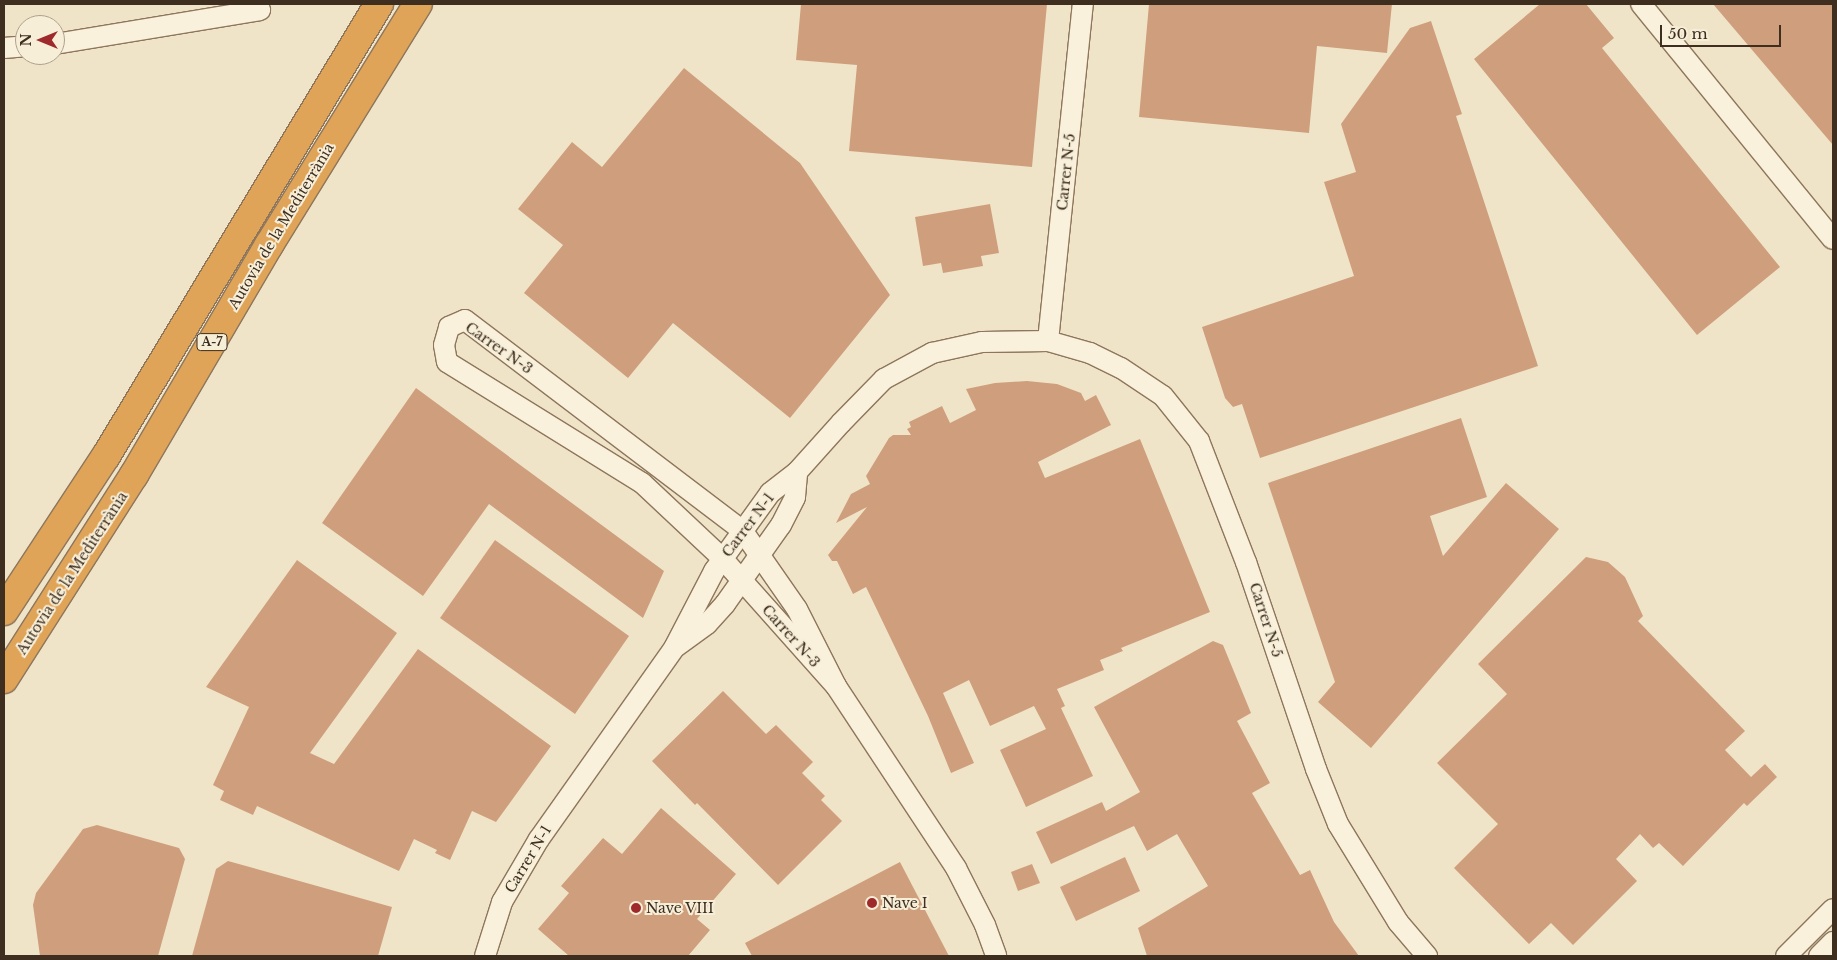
<!DOCTYPE html>
<meta charset="utf-8">
<style>
body{margin:0}
#map{position:relative;width:1837px;height:960px;overflow:hidden;background:#f0e4c8;font-family:"Libre Baskerville",serif}
div>[style]{position:absolute}
.building>*{inset:0;background:#cf9f7d}
.roads{filter:drop-shadow(1px 0 #8d765c) drop-shadow(-1px 0 #8d765c) drop-shadow(0 1px #8d765c) drop-shadow(0 -1px #8d765c)}
.minor>*{height:20px;margin:-10px;padding:0 10px;transform-origin:10px;border-radius:10px;background:#faf1dc}
.highway>*{height:28px;margin:-14px;padding:0 14px;transform-origin:14px;border-radius:14px;background:#e0a458}
.dots>*{width:14px;height:14px;translate:-50% -50%;box-sizing:border-box;border:2px solid #f7eed8;border-radius:50%}
span{translate:-50% -50%;white-space:nowrap;text-align:center;line-height:1.15;-webkit-text-stroke:4px #f7eed8;paint-order:stroke}
.shield-label span{padding:1px 4px;background:#f7eed8;border:1px solid;border-radius:4px;-webkit-text-stroke-width:0}
.shield-label{font-size:12px;color:#3d2e20;font-weight:700}
.street-label{font-size:14px;color:#3d2e20}
.poi-label{font-size:14px;color:#3d2e20}
.left{translate:0 -50%;text-align:left}
.frame{position:absolute;inset:0;border:5px solid #3d2e20;pointer-events:none}
.north{position:absolute;left:15px;top:15px;width:50px;height:50px;box-sizing:border-box;background:#f7eed8;border:1px solid #ada18e;border-radius:50%;rotate:270deg;font-size:14px;font-weight:700;line-height:20px;text-align:center;color:#3d2e20}
.north::after{content:'';display:block;margin:auto;width:18px;height:22px;background:#9e2a2b;clip-path:polygon(50% 0,100% 100%,50% 72%,0 100%)}
.scale{position:absolute;left:1660px;top:25px;width:121px;height:22px;box-sizing:border-box;border:2px solid #3d2e20;border-top:0;padding-left:6px;font-size:15px;line-height:18px;white-space:nowrap;color:#3d2e20;-webkit-text-stroke:4px #f7eed8;paint-order:stroke}
</style>
<div id="map">
<div class="building">
<i style="clip-path:polygon(801px 4px,1047px 4px,1032px 167px,849px 151px,857px 65px,796px 60px)"></i>
<i style="clip-path:polygon(1149px 4px,1392px 4px,1387px 53px,1317px 46px,1309px 133px,1139px 117px)"></i>
<i style="clip-path:polygon(1540px 4px,1586px 4px,1614px 38px,1602px 48px,1780px 267px,1697px 335px,1474px 59px)"></i>
<i style="clip-path:polygon(1713px 4px,1833px 4px,1833px 145px)"></i>
<i style="clip-path:polygon(1431px 21px,1462px 114px,1456px 116px,1538px 366px,1260px 458px,1242px 404px,1233px 407px,1225px 398px,1202px 327px,1354px 276px,1324px 182px,1356px 172px,1341px 124px,1410px 28px)"></i>
<i style="clip-path:polygon(684px 68px,800px 163px,890px 295px,790px 418px,673px 323px,628px 378px,524px 293px,563px 245px,518px 209px,572px 142px,602px 167px)"></i>
<i style="clip-path:polygon(990px 204px,999px 253px,981px 256px,983px 266px,943px 273px,941px 263px,923px 266px,915px 217px)"></i>
<i style="clip-path:polygon(1027px 381px,1057px 384px,1081px 393px,1085px 401px,1096px 395px,1111px 425px,1038px 462px,1045px 478px,1140px 439px,1210px 612px,1121px 648px,1123px 651px,1100px 660px,1104px 670px,1057px 689px,1065px 706px,1061px 708px,1093px 776px,1026px 807px,1000px 750px,1046px 729px,1034px 706px,990px 726px,969px 680px,943px 693px,974px 763px,951px 773px,928px 716px,866px 587px,853px 594px,837px 561px,832px 561px,828px 555px,867px 507px,836px 523px,851px 494px,870px 484px,866px 476px,889px 438px,893px 435px,911px 435px,907px 429px,911px 427px,909px 422px,942px 406px,950px 423px,976px 410px,966px 389px,995px 383px)"></i>
<i style="clip-path:polygon(416px 388px,664px 571px,643px 618px,489px 504px,423px 596px,322px 523px)"></i>
<i style="clip-path:polygon(1461px 418px,1487px 497px,1430px 516px,1443px 556px,1506px 483px,1559px 529px,1371px 748px,1318px 702px,1335px 682px,1268px 483px)"></i>
<i style="clip-path:polygon(495px 540px,629px 636px,575px 714px,440px 618px)"></i>
<i style="clip-path:polygon(1586px 557px,1608px 562px,1625px 577px,1643px 616px,1638px 621px,1745px 731px,1725px 750px,1751px 777px,1765px 764px,1777px 777px,1747px 806px,1744px 803px,1683px 866px,1659px 843px,1653px 848px,1640px 834px,1616px 859px,1637px 881px,1573px 945px,1551px 923px,1529px 944px,1454px 868px,1498px 824px,1437px 763px,1507px 694px,1478px 664px)"></i>
<i style="clip-path:polygon(297px 560px,397px 633px,310px 753px,334px 764px,418px 649px,551px 746px,496px 822px,472px 811px,450px 860px,435px 853px,437px 850px,414px 839px,399px 871px,257px 806px,253px 815px,220px 800px,224px 791px,213px 785px,249px 707px,206px 687px)"></i>
<i style="clip-path:polygon(1213px 641px,1223px 645px,1251px 713px,1237px 721px,1270px 783px,1252px 793px,1300px 875px,1310px 870px,1334px 922px,1359px 956px,1147px 956px,1138px 928px,1208px 886px,1177px 834px,1147px 851px,1134px 826px,1051px 864px,1036px 832px,1102px 802px,1106px 811px,1140px 792px,1094px 707px)"></i>
<i style="clip-path:polygon(723px 691px,766px 734px,776px 725px,813px 762px,802px 773px,825px 796px,821px 800px,842px 821px,778px 885px,697px 803px,695px 805px,652px 761px)"></i>
<i style="clip-path:polygon(661px 808px,736px 874px,697px 919px,710px 930px,688px 956px,569px 956px,538px 929px,569px 893px,561px 886px,603px 838px,622px 854px)"></i>
<i style="clip-path:polygon(97px 825px,179px 848px,185px 859px,158px 956px,40px 956px,33px 905px,36px 893px,83px 829px)"></i>
<i style="clip-path:polygon(1125px 857px,1140px 891px,1076px 921px,1060px 887px)"></i>
<i style="clip-path:polygon(228px 861px,392px 907px,378px 956px,192px 956px,216px 869px)"></i>
<i style="clip-path:polygon(900px 862px,949px 956px,752px 956px,745px 943px)"></i>
<i style="clip-path:polygon(1032px 864px,1040px 883px,1018px 891px,1011px 872px)"></i>
</div>
<div class="roads">
<div class="minor">
<i style="left:1641px;top:4px;width:303px;rotate:50.8deg"></i>
<i style="left:55px;top:44px;width:208px;rotate:-9.4deg"></i>
<i style="left:4px;top:48px;width:21px;rotate:-5deg"></i>
<i style="left:1048px;top:341px;width:339px;rotate:-84.1deg"></i>
<i style="left:677px;top:646px;width:37px;rotate:-36deg"></i>
<i style="left:707px;top:624px;width:27px;rotate:-48deg"></i>
<i style="left:725px;top:604px;width:97px;rotate:-54.7deg"></i>
<i style="left:781px;top:525px;width:31px;rotate:-63deg"></i>
<i style="left:795px;top:497px;width:25px;rotate:-85deg"></i>
<i style="left:836px;top:686px;width:170px;rotate:-131.7deg"></i>
<i style="left:723px;top:559px;width:111px;rotate:-136.8deg"></i>
<i style="left:642px;top:483px;width:229px;rotate:-148.2deg"></i>
<i style="left:447px;top:362px;width:17px;rotate:-100deg"></i>
<i style="left:444px;top:345px;width:19px;rotate:-74deg"></i>
<i style="left:449px;top:327px;width:17px;rotate:-24deg"></i>
<i style="left:465px;top:320px;width:348px;rotate:37.2deg"></i>
<i style="left:742px;top:530px;width:96px;rotate:55.2deg"></i>
<i style="left:797px;top:609px;width:86px;rotate:63.1deg"></i>
<i style="left:836px;top:686px;width:218px;rotate:56.6deg"></i>
<i style="left:956px;top:868px;width:64px;rotate:63deg"></i>
<i style="left:985px;top:925px;width:33px;rotate:70deg"></i>
<i style="left:485px;top:956px;width:57px;rotate:-72.5deg"></i>
<i style="left:502px;top:902px;width:73px;rotate:-59.6deg"></i>
<i style="left:539px;top:839px;width:234px;rotate:-54.7deg"></i>
<i style="left:674px;top:648px;width:87px;rotate:-62.5deg"></i>
<i style="left:714px;top:571px;width:96px;rotate:-54.3deg"></i>
<i style="left:770px;top:493px;width:34px;rotate:-38deg"></i>
<i style="left:797px;top:472px;width:66px;rotate:-48.1deg"></i>
<i style="left:841px;top:423px;width:62px;rotate:-45.7deg"></i>
<i style="left:884px;top:379px;width:55px;rotate:-28.4deg"></i>
<i style="left:932px;top:353px;width:51px;rotate:-12.4deg"></i>
<i style="left:982px;top:342px;width:66px;rotate:-0.9deg"></i>
<i style="left:1048px;top:341px;width:44px;rotate:15.9deg"></i>
<i style="left:1090px;top:353px;width:34px;rotate:26deg"></i>
<i style="left:1121px;top:368px;width:50px;rotate:33.7deg"></i>
<i style="left:1163px;top:396px;width:58px;rotate:51.3deg"></i>
<i style="left:1199px;top:441px;width:130px;rotate:68.8deg"></i>
<i style="left:1246px;top:562px;width:219px;rotate:71.3deg"></i>
<i style="left:1316px;top:769px;width:59px;rotate:68.2deg"></i>
<i style="left:1338px;top:824px;width:115px;rotate:58.5deg"></i>
<i style="left:1398px;top:922px;width:45px;rotate:49.5deg"></i>
<i style="left:1786px;top:956px;width:66px;rotate:-45deg"></i>
<i style="left:1819px;top:956px;width:20px;rotate:-45deg"></i>
</div>
<div class="highway">
<i style="left:4px;top:611px;width:186px;rotate:-56.7deg"></i>
<i style="left:106px;top:456px;width:528px;rotate:-58.87deg"></i>
<i style="left:4px;top:679px;width:242px;rotate:-57.5deg"></i>
<i style="left:134px;top:475px;width:267px;rotate:-59.6deg"></i>
<i style="left:269px;top:245px;width:283px;rotate:-58.3deg"></i>
</div>
</div>
<div class="dots">
<i style="left:872px;top:903px;background:#9e2a2b"></i>
<i style="left:636px;top:908px;background:#9e2a2b"></i>
</div>
<div class="shield-label">
<span style="left:212px;top:342px">A-7</span>
</div>
<div class="street-label">
<span style="left:1066px;top:172px;rotate:-84deg">Carrer N-5</span>
<span style="left:281px;top:226px;rotate:-59deg">Autovia de la Mediterrània</span>
<span style="left:499px;top:348px;rotate:35deg">Carrer N-3</span>
<span style="left:748px;top:525px;rotate:-53deg">Carrer N-1</span>
<span style="left:72px;top:573px;rotate:-57deg">Autovia de la Mediterrània</span>
<span style="left:1266px;top:620px;rotate:72deg">Carrer N-5</span>
<span style="left:791px;top:636px;rotate:48deg">Carrer N-3</span>
<span style="left:528px;top:859px;rotate:-59deg">Carrer N-1</span>
</div>
<div class="poi-label">
<span class="left" style="left:882px;top:903px">Nave I</span>
<span class="left" style="left:646px;top:908px">Nave VIII</span>
</div>
<div class="frame"></div>
<div class="north">N</div>
<div class="scale">50 m</div>
</div>
